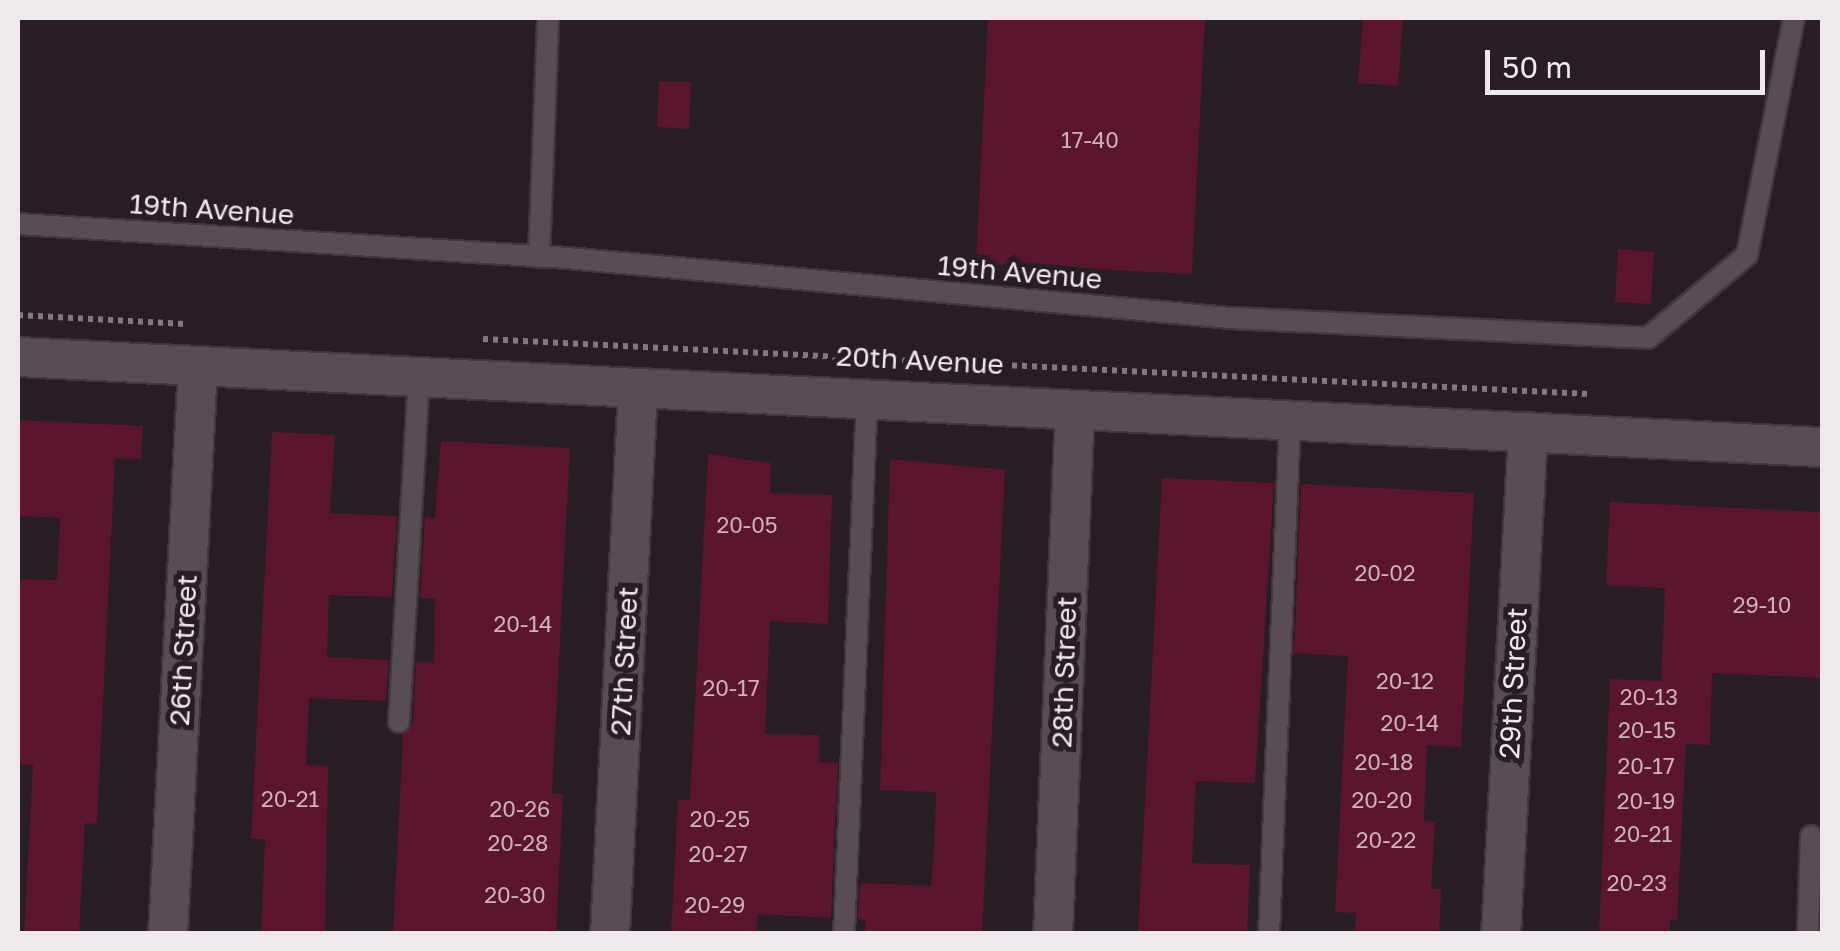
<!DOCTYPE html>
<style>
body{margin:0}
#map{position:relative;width:1840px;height:951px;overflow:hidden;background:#271d24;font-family:"Golos Text",sans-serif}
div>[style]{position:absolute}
.building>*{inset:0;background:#5b152c}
.path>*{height:6px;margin-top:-3px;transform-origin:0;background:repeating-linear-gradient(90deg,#81797f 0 5px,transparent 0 10px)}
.roads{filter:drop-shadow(2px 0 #41383e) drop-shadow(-2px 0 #41383e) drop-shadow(0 2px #41383e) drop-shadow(0 -2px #41383e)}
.lane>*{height:20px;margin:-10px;padding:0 10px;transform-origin:10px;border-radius:10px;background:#594d55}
.street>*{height:38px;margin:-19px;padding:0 19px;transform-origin:19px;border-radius:19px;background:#594d55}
span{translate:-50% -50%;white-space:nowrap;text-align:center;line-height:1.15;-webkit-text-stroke:10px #271d24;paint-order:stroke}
.number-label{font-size:22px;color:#cab3bd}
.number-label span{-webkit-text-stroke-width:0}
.street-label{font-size:28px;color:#efe8ed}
.frame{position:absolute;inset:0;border:20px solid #efe8ed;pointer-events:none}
.scale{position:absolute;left:1485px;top:50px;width:280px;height:45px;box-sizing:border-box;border:5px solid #efe8ed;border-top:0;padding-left:12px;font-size:30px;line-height:35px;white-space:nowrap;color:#efe8ed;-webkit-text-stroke:8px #271d24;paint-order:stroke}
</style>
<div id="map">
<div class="building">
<i style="clip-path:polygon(988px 18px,1205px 18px,1192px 274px,976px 263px)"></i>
<i style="clip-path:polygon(1363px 18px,1403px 18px,1398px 86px,1358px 83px)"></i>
<i style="clip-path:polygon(659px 81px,691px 82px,689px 129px,657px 127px)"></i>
<i style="clip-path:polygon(1618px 249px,1654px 252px,1651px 304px,1615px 302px)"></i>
<i style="clip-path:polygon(18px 420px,143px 426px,141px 459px,115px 458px,97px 824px,85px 823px,79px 934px,24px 934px,33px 765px,18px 764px,18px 579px,57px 580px,60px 518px,18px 516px)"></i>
<i style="clip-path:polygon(272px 432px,335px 435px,330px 513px,397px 516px,392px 597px,329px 595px,327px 657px,389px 660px,386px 701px,309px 698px,306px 765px,328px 766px,325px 934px,261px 934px,265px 839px,251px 839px)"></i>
<i style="clip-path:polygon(441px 441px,570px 448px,552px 794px,563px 794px,556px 934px,393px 934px,403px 735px,413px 724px,416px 662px,434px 663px,435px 598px,420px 598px,425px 517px,435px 518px)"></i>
<i style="clip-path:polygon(708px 454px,771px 463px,770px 493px,832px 495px,828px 624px,770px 621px,765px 734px,819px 735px,819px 762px,838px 763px,831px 918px,758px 914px,756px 934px,671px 934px,678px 800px,690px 800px)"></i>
<i style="clip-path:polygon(890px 459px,1005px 470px,982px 934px,865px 934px,866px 920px,858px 919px,860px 883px,931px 886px,934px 849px,936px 792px,880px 790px)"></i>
<i style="clip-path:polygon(1162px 478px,1274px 483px,1255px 783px,1196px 781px,1192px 863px,1250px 865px,1247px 934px,1138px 934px)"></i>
<i style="clip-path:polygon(1301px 484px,1474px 493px,1461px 747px,1427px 745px,1424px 821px,1435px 822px,1431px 889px,1441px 889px,1439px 934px,1355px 934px,1356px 913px,1335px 912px,1348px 656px,1294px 653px)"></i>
<i style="clip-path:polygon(1610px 502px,1822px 512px,1822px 678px,1712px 673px,1710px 745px,1686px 744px,1677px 920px,1670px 919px,1670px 934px,1599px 934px,1610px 679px,1661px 681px,1665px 588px,1606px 585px)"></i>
</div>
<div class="path">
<i style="left:18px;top:315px;width:168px;rotate:3.1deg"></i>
<i style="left:483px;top:339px;width:1107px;rotate:2.85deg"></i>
</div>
<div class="roads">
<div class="lane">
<i style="left:18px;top:224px;width:550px;rotate:3.54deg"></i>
<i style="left:567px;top:258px;width:666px;rotate:5.17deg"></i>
<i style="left:1230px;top:318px;width:418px;rotate:2.7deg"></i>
<i style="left:1648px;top:338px;width:129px;rotate:-40deg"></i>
<i style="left:1747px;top:255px;width:242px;rotate:-78.8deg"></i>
<i style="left:539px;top:257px;width:239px;rotate:-87.8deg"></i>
<i style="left:399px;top:722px;width:346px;rotate:-86.7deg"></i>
<i style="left:844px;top:934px;width:535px;rotate:-87.54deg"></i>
<i style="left:1269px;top:934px;width:514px;rotate:-87.66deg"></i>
<i style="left:1808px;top:934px;width:98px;rotate:-88.2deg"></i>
</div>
<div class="street">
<i style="left:18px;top:357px;width:1806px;rotate:2.86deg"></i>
<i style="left:168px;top:934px;width:569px;rotate:-86.98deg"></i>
<i style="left:610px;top:934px;width:547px;rotate:-87.06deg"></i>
<i style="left:1053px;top:934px;width:524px;rotate:-87.6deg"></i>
<i style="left:1501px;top:934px;width:503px;rotate:-86.92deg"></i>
</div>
</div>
<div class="number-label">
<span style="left:1090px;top:140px">17-40</span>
<span style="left:747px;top:525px">20-05</span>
<span style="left:1385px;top:573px">20-02</span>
<span style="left:1762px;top:605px">29-10</span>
<span style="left:523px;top:624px">20-14</span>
<span style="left:1405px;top:681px">20-12</span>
<span style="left:731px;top:688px">20-17</span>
<span style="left:1649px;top:697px">20-13</span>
<span style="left:1410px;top:723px">20-14</span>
<span style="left:1647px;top:730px">20-15</span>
<span style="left:1384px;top:762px">20-18</span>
<span style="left:1646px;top:766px">20-17</span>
<span style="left:290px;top:799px">20-21</span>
<span style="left:1382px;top:800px">20-20</span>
<span style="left:1646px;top:801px">20-19</span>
<span style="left:520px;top:809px">20-26</span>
<span style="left:720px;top:819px">20-25</span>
<span style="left:1643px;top:834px">20-21</span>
<span style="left:1386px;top:840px">20-22</span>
<span style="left:518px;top:843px">20-28</span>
<span style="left:718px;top:854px">20-27</span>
<span style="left:1637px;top:883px">20-23</span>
<span style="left:515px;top:895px">20-30</span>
<span style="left:715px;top:905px">20-29</span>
</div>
<div class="street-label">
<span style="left:212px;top:209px;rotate:4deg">19th Avenue</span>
<span style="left:1020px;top:272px;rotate:5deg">19th Avenue</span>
<span style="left:920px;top:360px;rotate:3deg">20th Avenue</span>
<span style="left:183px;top:650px;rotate:-87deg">26th Street</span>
<span style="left:624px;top:661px;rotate:-87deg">27th Street</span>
<span style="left:1064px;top:672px;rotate:-88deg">28th Street</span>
<span style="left:1513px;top:683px;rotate:-87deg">29th Street</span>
</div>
<div class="frame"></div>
<div class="scale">50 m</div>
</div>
